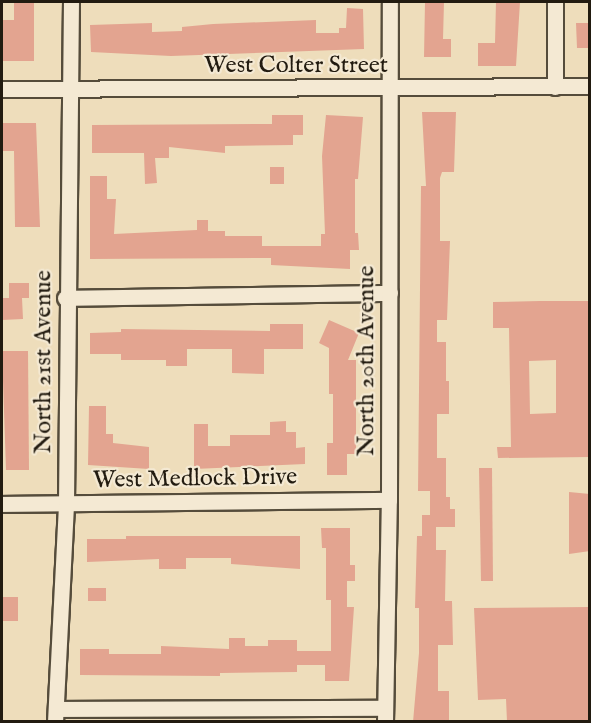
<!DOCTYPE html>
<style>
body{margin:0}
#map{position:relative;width:591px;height:723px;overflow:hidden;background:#edb;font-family:"IM FELL English",serif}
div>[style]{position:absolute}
.building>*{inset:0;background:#e3a490}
.roads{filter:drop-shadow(2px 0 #554c3b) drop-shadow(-2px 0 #554c3b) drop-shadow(0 2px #554c3b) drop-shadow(0 -2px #554c3b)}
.minor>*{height:15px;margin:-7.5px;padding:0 7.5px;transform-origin:7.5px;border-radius:7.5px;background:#f4e9d3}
span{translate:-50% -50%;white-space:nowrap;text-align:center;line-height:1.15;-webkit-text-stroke:4.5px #f4e9d3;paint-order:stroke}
.street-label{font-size:24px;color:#221b10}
.frame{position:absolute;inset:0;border:3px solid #221b10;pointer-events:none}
</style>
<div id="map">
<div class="building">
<i style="clip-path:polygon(14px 2px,34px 2px,34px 61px,2px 61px,2px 20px,14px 20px)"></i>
<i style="clip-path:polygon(425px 2px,444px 2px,443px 39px,451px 39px,451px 57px,424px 57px)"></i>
<i style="clip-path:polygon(496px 2px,520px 2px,516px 66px,478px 66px,478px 43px,495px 43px)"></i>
<i style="clip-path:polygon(347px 8px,363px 9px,364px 49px,171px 56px,91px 52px,90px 25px,152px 23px,152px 32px,182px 31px,182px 27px,213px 24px,316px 20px,316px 33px,339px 33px,339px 28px,346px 28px)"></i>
<i style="clip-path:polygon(576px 23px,590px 23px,589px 48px,577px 48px)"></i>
<i style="clip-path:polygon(422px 112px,456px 112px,454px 172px,442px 172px,440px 178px,440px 241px,450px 241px,447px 320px,437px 320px,437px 342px,446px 342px,446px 381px,449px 381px,449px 414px,437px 414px,437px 458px,446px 458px,446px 497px,450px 497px,450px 509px,455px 509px,455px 527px,436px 527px,436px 550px,446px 550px,445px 601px,452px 601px,453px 645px,438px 645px,438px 691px,449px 691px,449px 722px,413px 722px,419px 653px,419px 608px,415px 608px,417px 536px,422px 536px,422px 515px,430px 515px,430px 491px,418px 491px,421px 186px,426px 186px)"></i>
<i style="clip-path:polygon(272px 115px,303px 115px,303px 135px,293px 135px,293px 145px,225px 146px,225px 153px,169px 147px,169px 158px,155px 158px,157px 183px,145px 184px,144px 153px,92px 153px,92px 125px,272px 124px)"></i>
<i style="clip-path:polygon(326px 115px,363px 117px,358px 179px,355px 179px,355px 233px,358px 233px,359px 250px,350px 250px,350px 269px,271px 265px,271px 258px,90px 259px,90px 176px,107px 176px,107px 199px,116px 199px,114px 234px,197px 230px,197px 220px,208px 220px,208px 231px,225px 231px,225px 236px,262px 236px,262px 246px,321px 246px,321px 234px,325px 234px,322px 156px)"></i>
<i style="clip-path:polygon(2px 123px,36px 123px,40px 227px,15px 227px,14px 151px,2px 151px)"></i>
<i style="clip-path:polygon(270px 167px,284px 167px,284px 184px,270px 184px)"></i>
<i style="clip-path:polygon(9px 283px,29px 283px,29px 298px,22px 298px,23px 319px,2px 320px,2px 298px,9px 298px)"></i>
<i style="clip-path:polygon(evenodd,540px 301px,590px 301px,590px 457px,498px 458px,497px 447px,511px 447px,509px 328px,493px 328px,493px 302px,540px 301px,556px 360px,556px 413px,530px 414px,529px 361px,556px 360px)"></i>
<i style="clip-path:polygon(329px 320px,359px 333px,348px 360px,356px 360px,356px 454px,347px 454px,347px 475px,327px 475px,327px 443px,333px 443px,333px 394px,329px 394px,329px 348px,319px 343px)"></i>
<i style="clip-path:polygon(270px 324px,303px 324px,303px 349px,264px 349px,264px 374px,232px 373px,232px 349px,187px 349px,187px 366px,166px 366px,166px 360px,121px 360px,121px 354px,90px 354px,90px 333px,121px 332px,121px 329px,270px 331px)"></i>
<i style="clip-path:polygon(2px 351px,28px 351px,29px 470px,6px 470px)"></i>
<i style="clip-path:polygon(89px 406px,106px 406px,106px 434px,113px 434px,113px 443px,149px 447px,149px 469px,88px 465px)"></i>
<i style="clip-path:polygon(286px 421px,286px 432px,296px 432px,296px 448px,305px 447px,305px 464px,194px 469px,194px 424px,208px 424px,208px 446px,230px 446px,230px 435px,270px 435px,270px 422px)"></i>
<i style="clip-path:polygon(479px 468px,492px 468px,493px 581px,481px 581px)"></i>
<i style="clip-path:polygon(569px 492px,590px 494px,590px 551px,569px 554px)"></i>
<i style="clip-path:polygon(321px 528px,350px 528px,350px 565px,355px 565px,355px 581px,347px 581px,347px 607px,354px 607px,349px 681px,325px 681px,325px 665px,297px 665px,297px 672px,220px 673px,220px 676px,80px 675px,80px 649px,109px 649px,109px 654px,161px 654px,161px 646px,229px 649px,229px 638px,245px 638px,245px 646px,268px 646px,268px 640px,297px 640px,297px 651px,331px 651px,331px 600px,326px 600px,326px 548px,322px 548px)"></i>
<i style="clip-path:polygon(126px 536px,300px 536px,300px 569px,231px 564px,231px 558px,186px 558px,186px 569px,159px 569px,159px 559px,87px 562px,87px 539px,126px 539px)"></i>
<i style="clip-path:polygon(88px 588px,106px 588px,106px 601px,88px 601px)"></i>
<i style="clip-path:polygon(2px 597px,18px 597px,18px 621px,2px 621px)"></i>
<i style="clip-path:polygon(590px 607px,590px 722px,507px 722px,506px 699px,478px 700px,474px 608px)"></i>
</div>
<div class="roads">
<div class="minor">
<i style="left:555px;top:87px;width:85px;rotate:-90deg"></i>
<i style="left:2px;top:89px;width:588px;rotate:-0.29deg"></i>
<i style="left:65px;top:298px;width:325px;rotate:-0.9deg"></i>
<i style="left:2px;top:504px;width:387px;rotate:-0.6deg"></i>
<i style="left:56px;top:709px;width:328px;rotate:-0.2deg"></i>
<i style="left:55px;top:722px;width:219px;rotate:-87.1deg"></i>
<i style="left:66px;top:503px;width:501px;rotate:-89.43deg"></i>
<i style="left:385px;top:722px;width:222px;rotate:-89deg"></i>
<i style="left:389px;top:500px;width:498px;rotate:-89.9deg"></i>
</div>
</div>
<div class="street-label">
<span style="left:296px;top:66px">West Colter Street</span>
<span style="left:367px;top:361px;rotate:-90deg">North 20th Avenue</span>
<span style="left:44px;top:362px;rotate:-90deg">North 21st Avenue</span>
<span style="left:195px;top:479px;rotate:-1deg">West Medlock Drive</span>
</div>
<div class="frame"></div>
</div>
